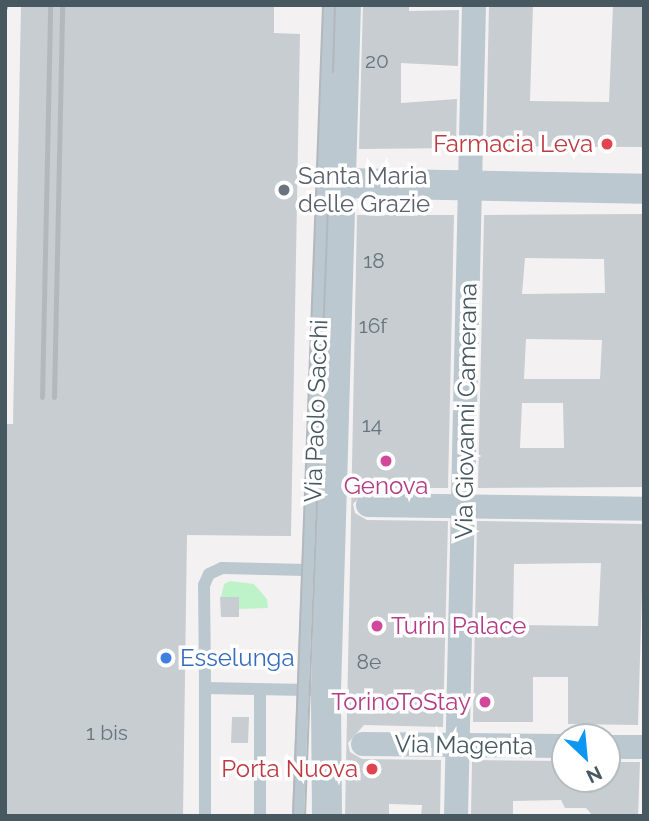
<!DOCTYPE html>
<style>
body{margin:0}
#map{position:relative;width:649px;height:821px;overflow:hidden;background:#f4f1f2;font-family:Raleway,sans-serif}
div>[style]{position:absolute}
.green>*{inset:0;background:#bef3ca}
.building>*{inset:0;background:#c8cdd1}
.service>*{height:12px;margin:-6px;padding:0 6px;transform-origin:6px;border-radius:6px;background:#bbc8cf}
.minor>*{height:24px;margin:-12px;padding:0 12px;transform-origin:12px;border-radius:12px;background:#bbc8cf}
.tertiary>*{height:30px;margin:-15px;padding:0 15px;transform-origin:15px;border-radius:15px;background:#bbc8cf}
.tram>*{height:2px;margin:-1px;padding:0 1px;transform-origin:1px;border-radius:1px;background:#b3b8bc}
.rail>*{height:5px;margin:-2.5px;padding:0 2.5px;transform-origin:2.5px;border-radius:2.5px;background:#b3b8bc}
.dots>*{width:19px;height:19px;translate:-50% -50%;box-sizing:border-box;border:4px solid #fff;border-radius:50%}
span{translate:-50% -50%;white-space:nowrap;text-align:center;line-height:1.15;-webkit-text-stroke:7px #fff;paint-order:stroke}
.number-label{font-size:21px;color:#67757c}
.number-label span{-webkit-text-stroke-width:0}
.health-label{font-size:24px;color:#be3a42}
.right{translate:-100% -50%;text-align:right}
.worship-label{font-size:24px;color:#5b616d}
.left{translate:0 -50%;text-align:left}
.street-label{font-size:24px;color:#475860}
.hotel-label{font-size:24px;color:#b23c85}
.shop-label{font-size:24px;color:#366cbe}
.frame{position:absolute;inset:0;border:7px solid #475860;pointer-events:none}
.north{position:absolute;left:551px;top:723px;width:70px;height:70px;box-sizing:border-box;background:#fff;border:2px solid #b5bcbf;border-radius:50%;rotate:154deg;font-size:19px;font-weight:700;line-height:28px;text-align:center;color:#475860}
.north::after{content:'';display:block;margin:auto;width:24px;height:32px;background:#0d96f2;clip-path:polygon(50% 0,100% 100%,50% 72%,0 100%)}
</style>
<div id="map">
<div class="green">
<i style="clip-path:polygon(230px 581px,254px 584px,267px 599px,268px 608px,239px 609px,239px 597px,221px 597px,224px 584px)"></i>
</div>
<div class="building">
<i style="clip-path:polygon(21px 5px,274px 5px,274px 33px,300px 34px,291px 536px,187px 535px,183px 816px,5px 816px,5px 424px,13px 424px)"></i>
<i style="clip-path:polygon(363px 5px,409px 5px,409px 11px,459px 10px,458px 66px,401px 63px,401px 103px,457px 99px,456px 148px,359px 149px)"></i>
<i style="clip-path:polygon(489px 5px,533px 5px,530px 101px,609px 102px,613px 5px,644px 5px,644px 147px,486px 146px)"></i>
<i style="clip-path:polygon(evenodd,644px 214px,644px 487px,478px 488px,484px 215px,644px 214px,525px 258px,604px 259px,605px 293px,522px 294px,525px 258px,644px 214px,526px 339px,602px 340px,600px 379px,524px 379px,526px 339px,644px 214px,522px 403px,563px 403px,564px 448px,520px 448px,522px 403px)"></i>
<i style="clip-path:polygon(357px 215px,454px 215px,448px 488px,369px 488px,353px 504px,355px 513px,367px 520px,448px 521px,443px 727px,364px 725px,348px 743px,350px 752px,362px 759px,441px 760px,440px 816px,421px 816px,422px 805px,389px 804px,389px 816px,345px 816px)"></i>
<i style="clip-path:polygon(evenodd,477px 521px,644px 524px,638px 725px,568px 724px,568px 677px,533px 677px,533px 722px,473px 722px,477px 521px,601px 563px,598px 626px,513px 625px,514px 564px,601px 563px)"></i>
<i style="clip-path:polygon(220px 597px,239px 597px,239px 617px,221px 617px)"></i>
<i style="clip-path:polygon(232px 717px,249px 717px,248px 743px,231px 743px)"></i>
<i style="clip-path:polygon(472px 760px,565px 761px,565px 779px,607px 779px,607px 762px,640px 762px,638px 816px,593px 816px,586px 808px,565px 808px,561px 800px,513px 801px,513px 816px,471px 816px)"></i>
</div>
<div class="service">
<i style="left:306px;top:570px;width:84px;rotate:-178.6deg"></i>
<i style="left:222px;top:568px;width:14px;rotate:155deg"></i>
<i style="left:209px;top:574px;width:12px;rotate:114deg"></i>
<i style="left:204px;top:585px;width:103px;rotate:89.4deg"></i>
<i style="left:205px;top:688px;width:103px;rotate:1.1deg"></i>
<i style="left:205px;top:816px;width:128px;rotate:-90deg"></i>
<i style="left:260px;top:816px;width:127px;rotate:-90deg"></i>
<i style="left:298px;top:816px;width:812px;rotate:-87.81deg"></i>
</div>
<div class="minor">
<i style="left:368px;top:505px;width:276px;rotate:0.8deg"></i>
<i style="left:363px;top:744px;width:202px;rotate:0.6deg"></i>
<i style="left:607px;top:747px;width:37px"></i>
<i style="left:456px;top:816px;width:811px;rotate:-88.73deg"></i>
</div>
<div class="tertiary">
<i style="left:342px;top:183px;width:302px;rotate:1.1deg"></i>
<i style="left:327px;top:816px;width:126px;rotate:-90.5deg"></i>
<i style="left:326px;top:690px;width:685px;rotate:-88.33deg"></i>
</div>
<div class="tram">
<i style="left:333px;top:72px;width:67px;rotate:-88.3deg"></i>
<i style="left:293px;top:816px;width:812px;rotate:-87.88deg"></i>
<i style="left:305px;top:816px;width:611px;rotate:-87.84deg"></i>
</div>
<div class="rail">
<i style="left:5px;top:7px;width:2px;rotate:-90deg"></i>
<i style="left:42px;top:397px;width:392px;rotate:-88.8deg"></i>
<i style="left:54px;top:397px;width:392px;rotate:-88.8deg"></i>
</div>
<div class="dots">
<i style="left:607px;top:144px;background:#e0444e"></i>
<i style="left:284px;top:190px;background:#6b7280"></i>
<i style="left:386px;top:461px;background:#d1479c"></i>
<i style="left:377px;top:626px;background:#d1479c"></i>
<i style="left:166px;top:658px;background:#3f7fe0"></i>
<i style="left:485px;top:702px;background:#d1479c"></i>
<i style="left:372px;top:769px;background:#e0444e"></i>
</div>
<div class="number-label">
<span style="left:377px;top:61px">20</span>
<span style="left:374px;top:261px">18</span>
<span style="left:373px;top:326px">16f</span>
<span style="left:372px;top:425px">14</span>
<span style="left:369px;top:662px">8e</span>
<span style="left:107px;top:733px">1 bis</span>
</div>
<div class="health-label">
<span class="right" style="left:593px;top:144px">Farmacia Leva</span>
<span class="right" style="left:358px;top:769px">Porta Nuova</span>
</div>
<div class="worship-label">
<span class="left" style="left:298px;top:190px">Santa Maria<br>delle Grazie</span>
</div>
<div class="street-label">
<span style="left:316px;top:411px;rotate:-88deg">Via Paolo Sacchi</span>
<span style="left:466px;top:411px;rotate:-89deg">Via Giovanni Camerana</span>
<span style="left:464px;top:745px;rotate:1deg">Via Magenta</span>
</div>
<div class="hotel-label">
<span style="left:386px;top:486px">Genova</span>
<span class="left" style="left:391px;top:626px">Turin Palace</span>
<span class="right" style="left:471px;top:702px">TorinoToStay</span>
</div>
<div class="shop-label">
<span class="left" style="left:180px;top:658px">Esselunga</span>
</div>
<div class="frame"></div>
<div class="north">N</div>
</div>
